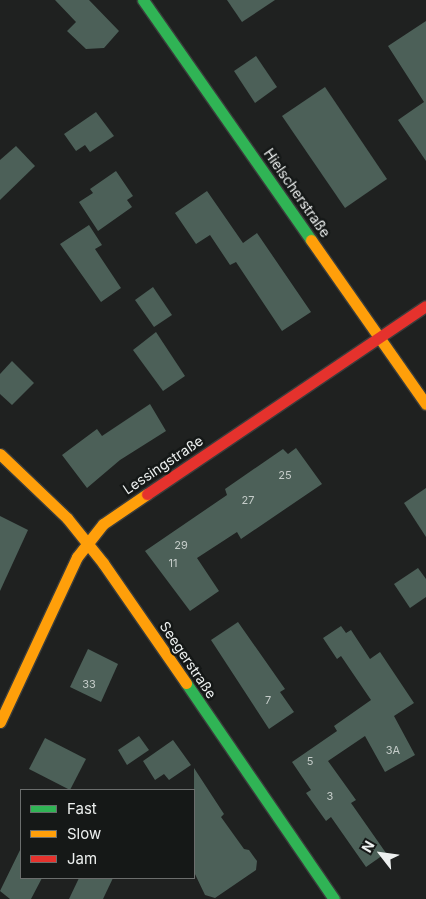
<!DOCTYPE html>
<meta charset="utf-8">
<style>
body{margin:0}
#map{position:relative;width:426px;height:899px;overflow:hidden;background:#1f2120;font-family:Inter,sans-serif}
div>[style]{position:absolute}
.building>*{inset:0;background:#4c6058}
.roads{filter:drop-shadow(1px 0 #3a3c3b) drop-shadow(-1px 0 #3a3c3b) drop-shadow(0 1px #3a3c3b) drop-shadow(0 -1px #3a3c3b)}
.fast>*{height:11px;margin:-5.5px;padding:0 5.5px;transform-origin:5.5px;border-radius:5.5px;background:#30b455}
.slow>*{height:11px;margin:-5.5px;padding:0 5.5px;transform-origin:5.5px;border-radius:5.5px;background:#ff9f0a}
.jam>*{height:11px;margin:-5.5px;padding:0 5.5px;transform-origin:5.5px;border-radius:5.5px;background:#e5322d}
span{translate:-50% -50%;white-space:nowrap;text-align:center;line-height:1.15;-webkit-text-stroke:5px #151817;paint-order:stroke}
.number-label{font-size:11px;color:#c5ccc9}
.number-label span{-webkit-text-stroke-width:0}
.street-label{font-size:14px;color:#edf0ef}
.legend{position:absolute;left:20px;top:789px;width:175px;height:90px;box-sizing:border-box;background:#151817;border:1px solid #6b6e6d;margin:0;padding:6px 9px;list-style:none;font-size:15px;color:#edf0ef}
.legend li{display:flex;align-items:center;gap:10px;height:25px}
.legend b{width:25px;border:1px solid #6b6e6d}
.north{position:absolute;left:356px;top:829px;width:50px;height:50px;-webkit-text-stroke:4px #151817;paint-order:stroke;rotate:300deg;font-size:14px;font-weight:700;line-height:20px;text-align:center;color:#edf0ef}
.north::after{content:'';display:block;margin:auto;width:18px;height:22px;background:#edf0ef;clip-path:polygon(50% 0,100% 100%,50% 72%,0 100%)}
</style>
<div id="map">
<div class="building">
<i style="clip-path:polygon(55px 0,89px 0,119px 31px,104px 48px,86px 49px,67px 31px,76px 22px)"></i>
<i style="clip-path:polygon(227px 0,275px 0,242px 22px)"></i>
<i style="clip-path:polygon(426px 21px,426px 161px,398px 120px,424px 102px,388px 46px)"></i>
<i style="clip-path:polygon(256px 56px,277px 87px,255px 103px,234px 71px)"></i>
<i style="clip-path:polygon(325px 87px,387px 179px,345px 208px,282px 116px)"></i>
<i style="clip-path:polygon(96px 112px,114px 136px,90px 152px,85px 145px,76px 151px,64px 134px)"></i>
<i style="clip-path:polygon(16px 146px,35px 166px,0 200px,0 160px)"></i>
<i style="clip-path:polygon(116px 171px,133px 196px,127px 200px,132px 207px,98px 231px,79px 202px,93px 193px,90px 189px)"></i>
<i style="clip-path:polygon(207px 191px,243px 243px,257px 233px,311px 312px,282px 331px,236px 262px,230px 265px,210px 235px,196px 244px,175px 213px)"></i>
<i style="clip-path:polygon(89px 225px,102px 245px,95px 249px,121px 288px,101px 302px,60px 244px)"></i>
<i style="clip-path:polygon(153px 287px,172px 315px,154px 327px,135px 300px)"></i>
<i style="clip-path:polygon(156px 332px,185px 376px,163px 391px,133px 350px)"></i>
<i style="clip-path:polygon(12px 361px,34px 383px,12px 405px,0 394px,0 374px)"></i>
<i style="clip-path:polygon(150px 404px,166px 431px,120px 460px,87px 488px,62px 455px,97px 429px,102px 436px)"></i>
<i style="clip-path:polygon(296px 448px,322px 484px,241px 539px,237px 532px,197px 558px,219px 591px,190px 611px,145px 551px,227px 495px,225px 489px,283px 449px,288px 454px)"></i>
<i style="clip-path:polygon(426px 488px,426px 537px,404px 503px)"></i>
<i style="clip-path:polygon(0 516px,28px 530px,0 591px)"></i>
<i style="clip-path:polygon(418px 568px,426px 579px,426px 597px,410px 608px,394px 584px)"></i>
<i style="clip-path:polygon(238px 622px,285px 689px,280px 692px,294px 712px,269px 729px,211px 640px)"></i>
<i style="clip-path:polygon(341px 626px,346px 633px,351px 630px,370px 659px,380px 652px,414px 703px,394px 716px,415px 755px,385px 772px,365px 736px,328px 761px,356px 800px,351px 803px,386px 853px,366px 867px,331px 817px,326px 821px,306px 793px,311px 790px,292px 762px,337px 731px,334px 726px,371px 700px,341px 656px,337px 659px,323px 638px)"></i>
<i style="clip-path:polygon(88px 649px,118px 664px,101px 702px,70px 687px)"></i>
<i style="clip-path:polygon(139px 736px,149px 750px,127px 765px,118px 750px)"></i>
<i style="clip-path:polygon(45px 738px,86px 759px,70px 790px,29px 769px)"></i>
<i style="clip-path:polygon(173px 740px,191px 765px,169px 780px,164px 774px,155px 780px,143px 761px)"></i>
<i style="clip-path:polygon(194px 768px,224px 814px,221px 817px,244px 849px,249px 850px,257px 861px,256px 870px,215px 898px,205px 895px,194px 872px)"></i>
<i style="clip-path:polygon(21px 848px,21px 878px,42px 878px,31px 899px,10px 899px,0 891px)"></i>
<i style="clip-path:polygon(79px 878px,113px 878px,103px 899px,69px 899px)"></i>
</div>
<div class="roads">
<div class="fast">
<i style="left:143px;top:0;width:293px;rotate:55deg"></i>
<i style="left:186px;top:683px;width:262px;rotate:55.6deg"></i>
</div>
<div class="slow">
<i style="left:311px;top:240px;width:200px;rotate:55deg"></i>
<i style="left:0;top:454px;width:93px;rotate:43.7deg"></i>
<i style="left:67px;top:518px;width:58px;rotate:51.3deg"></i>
<i style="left:103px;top:563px;width:146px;rotate:55.3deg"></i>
<i style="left:0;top:722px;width:182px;rotate:-65deg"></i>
<i style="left:77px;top:557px;width:42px;rotate:-51.8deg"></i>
<i style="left:103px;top:524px;width:53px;rotate:-34.3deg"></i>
</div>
<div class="jam">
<i style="left:147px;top:494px;width:336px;rotate:-34deg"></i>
</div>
</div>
<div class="number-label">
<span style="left:285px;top:475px">25</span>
<span style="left:248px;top:500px">27</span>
<span style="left:181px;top:545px">29</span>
<span style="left:173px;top:563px">11</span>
<span style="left:89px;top:684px">33</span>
<span style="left:268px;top:700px">7</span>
<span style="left:393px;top:750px">3A</span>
<span style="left:310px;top:761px">5</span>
<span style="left:330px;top:796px">3</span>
</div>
<div class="street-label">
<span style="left:297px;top:193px;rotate:55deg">Hielscherstraße</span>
<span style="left:163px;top:465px;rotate:-34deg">Lessingstraße</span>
<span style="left:188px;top:660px;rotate:56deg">Seegerstraße</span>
</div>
<ul class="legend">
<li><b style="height:6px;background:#30b455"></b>Fast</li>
<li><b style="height:6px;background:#ff9f0a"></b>Slow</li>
<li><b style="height:6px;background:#e5322d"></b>Jam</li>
</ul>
<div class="north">N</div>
</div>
